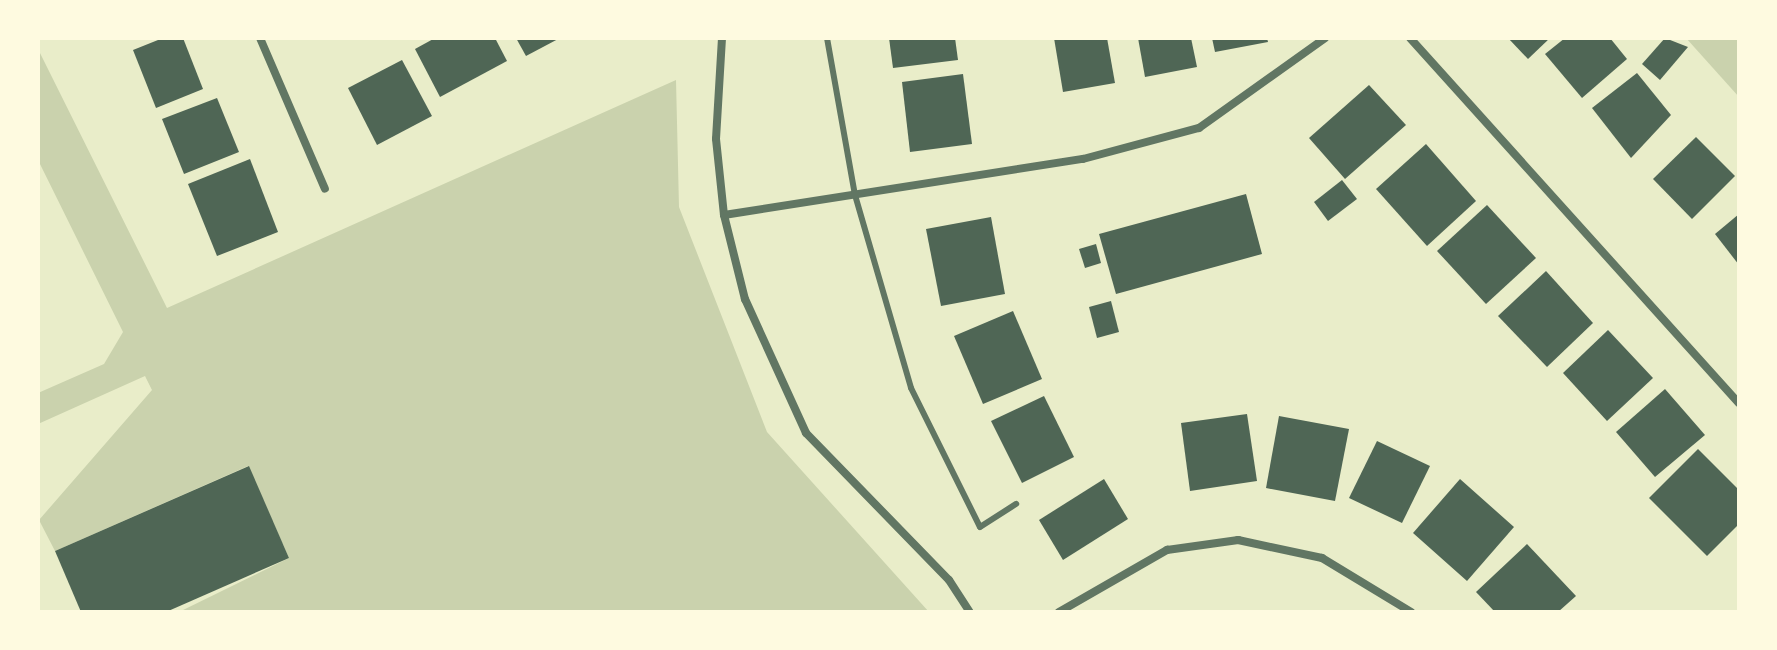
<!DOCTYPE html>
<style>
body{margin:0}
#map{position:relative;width:1777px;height:650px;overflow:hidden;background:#e9edc9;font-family:Karla,sans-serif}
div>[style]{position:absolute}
.green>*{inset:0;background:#cad2ad}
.building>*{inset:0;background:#4f6655}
.service>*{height:6px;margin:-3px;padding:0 3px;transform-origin:3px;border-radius:3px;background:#617663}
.minor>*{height:8px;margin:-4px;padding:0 4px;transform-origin:4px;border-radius:4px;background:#617663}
span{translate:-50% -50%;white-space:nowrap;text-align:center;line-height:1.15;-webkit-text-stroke:8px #fefae0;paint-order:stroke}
.frame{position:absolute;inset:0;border:40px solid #fefae0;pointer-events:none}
</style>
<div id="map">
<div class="green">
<i style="clip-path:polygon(1686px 38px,1739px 38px,1739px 97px)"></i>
<i style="clip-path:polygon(38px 49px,167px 308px,676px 80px,679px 207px,767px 432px,929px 612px,179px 612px,289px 558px,248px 466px,55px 551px,39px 520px,152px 390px,145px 376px,38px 424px,38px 393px,104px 364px,123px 332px,38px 160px)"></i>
</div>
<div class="building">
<i style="clip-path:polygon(163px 38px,183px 38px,203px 89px,156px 108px,133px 50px)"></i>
<i style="clip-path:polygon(435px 38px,495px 38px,507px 61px,440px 97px,415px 49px)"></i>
<i style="clip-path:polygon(516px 38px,560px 38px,526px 56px)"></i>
<i style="clip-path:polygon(889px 38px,955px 38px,958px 60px,893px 68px)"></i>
<i style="clip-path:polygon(1054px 38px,1107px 38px,1115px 83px,1063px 92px)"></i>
<i style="clip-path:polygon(1138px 38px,1191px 38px,1197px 67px,1145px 77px)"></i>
<i style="clip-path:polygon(1212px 38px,1267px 38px,1268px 42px,1215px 52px)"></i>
<i style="clip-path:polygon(1508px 38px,1550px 38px,1528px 59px)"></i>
<i style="clip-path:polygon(1565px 38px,1610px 38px,1627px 59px,1582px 98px,1545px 54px)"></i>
<i style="clip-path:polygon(1665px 38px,1688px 47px,1660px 80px,1642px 64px)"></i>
<i style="clip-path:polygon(402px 60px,432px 116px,377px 145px,348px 88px)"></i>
<i style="clip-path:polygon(1637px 73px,1671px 115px,1631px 158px,1592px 108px)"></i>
<i style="clip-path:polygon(963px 74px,972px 144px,910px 152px,902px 82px)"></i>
<i style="clip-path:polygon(1369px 85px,1406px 125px,1345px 179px,1309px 138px)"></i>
<i style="clip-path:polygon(217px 98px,239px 152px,184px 174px,162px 119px)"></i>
<i style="clip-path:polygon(1696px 137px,1735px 176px,1692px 219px,1653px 179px)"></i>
<i style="clip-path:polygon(1426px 144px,1476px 201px,1427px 246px,1376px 189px)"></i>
<i style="clip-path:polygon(250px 159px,278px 232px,217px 256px,188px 184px)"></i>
<i style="clip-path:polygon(1342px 180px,1357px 199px,1328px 221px,1314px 202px)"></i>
<i style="clip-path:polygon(1246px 194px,1262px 254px,1116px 294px,1099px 234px)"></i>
<i style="clip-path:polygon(1487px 205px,1536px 258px,1486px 304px,1437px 251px)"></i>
<i style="clip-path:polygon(1739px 214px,1739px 265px,1715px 234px)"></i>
<i style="clip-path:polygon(991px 217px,1005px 294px,941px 306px,926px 229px)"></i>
<i style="clip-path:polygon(1096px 244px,1101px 263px,1085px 268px,1079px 249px)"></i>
<i style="clip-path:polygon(1546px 271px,1593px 323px,1547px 367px,1498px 316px)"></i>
<i style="clip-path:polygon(1111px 301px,1119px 332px,1097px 338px,1089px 307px)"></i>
<i style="clip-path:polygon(1013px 311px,1042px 379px,983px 404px,954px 336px)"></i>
<i style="clip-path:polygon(1608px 330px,1653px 378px,1607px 421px,1563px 373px)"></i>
<i style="clip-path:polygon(1665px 389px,1705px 435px,1655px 477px,1616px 432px)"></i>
<i style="clip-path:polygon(1044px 396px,1074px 457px,1022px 483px,991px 421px)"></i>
<i style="clip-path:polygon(1247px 414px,1257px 481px,1190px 491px,1181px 423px)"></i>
<i style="clip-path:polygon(1279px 416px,1349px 429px,1335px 501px,1266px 488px)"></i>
<i style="clip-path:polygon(1377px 441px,1430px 466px,1402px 523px,1349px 498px)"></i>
<i style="clip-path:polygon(1698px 449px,1739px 490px,1739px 524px,1707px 556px,1649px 498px)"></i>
<i style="clip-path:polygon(249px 466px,289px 558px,166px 612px,81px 612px,55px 551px)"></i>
<i style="clip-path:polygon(1104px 479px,1128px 519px,1063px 560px,1039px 520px)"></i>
<i style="clip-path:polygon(1460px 479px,1514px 527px,1467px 581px,1413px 533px)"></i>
<i style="clip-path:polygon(1527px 544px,1576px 596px,1558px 612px,1495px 612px,1476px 592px)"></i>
</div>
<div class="service">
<i style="left:827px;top:38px;width:159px;rotate:79.9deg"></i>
<i style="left:855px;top:195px;width:201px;rotate:73.8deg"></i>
<i style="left:911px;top:388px;width:155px;rotate:63.6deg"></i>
<i style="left:980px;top:527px;width:43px;rotate:-32.6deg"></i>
</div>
<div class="minor">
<i style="left:260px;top:38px;width:164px;rotate:66.7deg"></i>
<i style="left:722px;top:38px;width:101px;rotate:93.4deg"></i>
<i style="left:716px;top:139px;width:76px;rotate:84deg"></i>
<i style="left:724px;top:215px;width:87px;rotate:76deg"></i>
<i style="left:745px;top:299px;width:147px;rotate:65.5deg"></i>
<i style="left:806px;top:433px;width:205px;rotate:45.8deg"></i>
<i style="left:949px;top:580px;width:38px;rotate:57deg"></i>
<i style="left:1410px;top:38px;width:491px;rotate:48deg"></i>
<i style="left:724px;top:215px;width:363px;rotate:-8.9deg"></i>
<i style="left:1083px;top:159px;width:120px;rotate:-15deg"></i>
<i style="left:1199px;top:128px;width:155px;rotate:-35.5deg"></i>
<i style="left:1059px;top:612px;width:125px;rotate:-29.9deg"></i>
<i style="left:1167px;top:550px;width:72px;rotate:-8deg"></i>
<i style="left:1238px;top:540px;width:86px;rotate:12.1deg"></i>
<i style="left:1322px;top:558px;width:104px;rotate:31.2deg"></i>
</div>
<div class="frame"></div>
</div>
